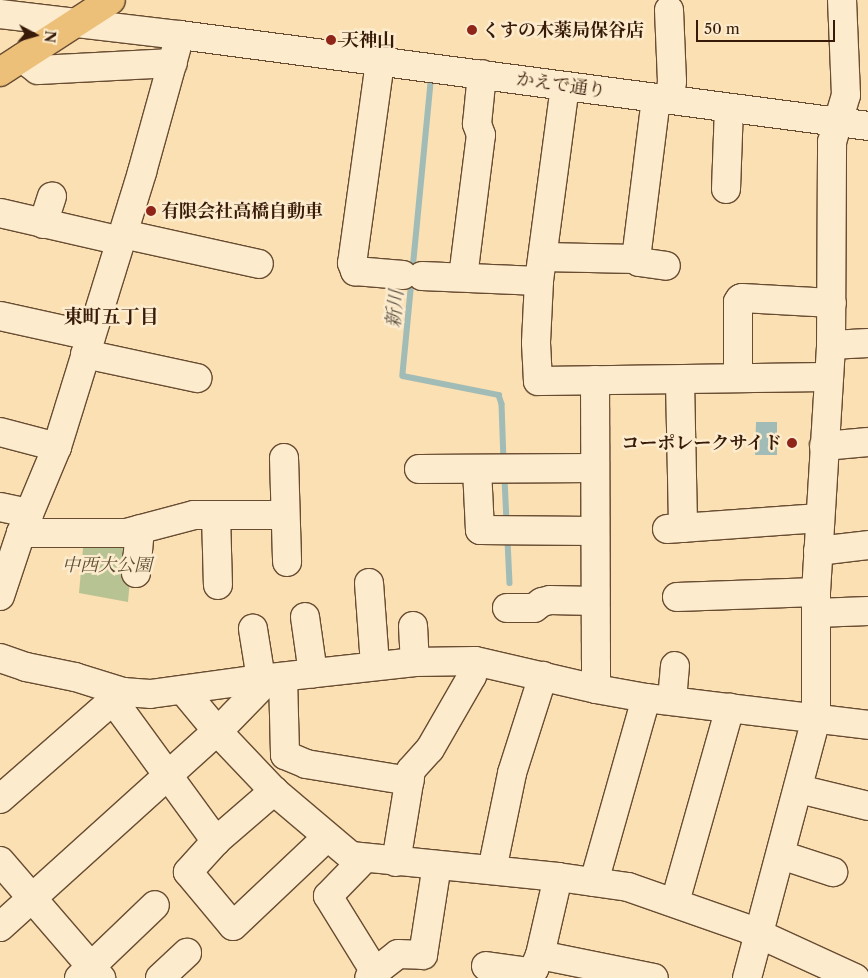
<!DOCTYPE html>
<meta charset="utf-8">
<style>
body{margin:0}
#map{position:relative;width:868px;height:978px;overflow:hidden;background:#fae0b2;font-family:"Libre Caslon Text","Noto Serif JP",serif}
div>[style]{position:absolute}
.green>*{inset:0;background:#b7c392}
.water>*{inset:0;background:#a1bbb6}
.stream>*{height:5.5px;margin:-2.75px;padding:0 2.75px;transform-origin:2.75px;border-radius:2.75px;background:#a1bbb6}
.roads{filter:drop-shadow(1px 0 #684c32) drop-shadow(-1px 0 #684c32) drop-shadow(0 1px #684c32) drop-shadow(0 -1px #684c32)}
.minor>*{height:28px;margin:-14px;padding:0 14px;transform-origin:14px;border-radius:14px;background:#fcebcd}
.major>*{height:28px;margin:-14px;padding:0 14px;transform-origin:14px;border-radius:14px;background:#edc079}
.dots>*{width:14px;height:14px;translate:-50% -50%;box-sizing:border-box;border:2px solid #fcebcd;border-radius:50%}
span{translate:-50% -50%;white-space:nowrap;text-align:center;line-height:1.15;-webkit-text-stroke:5px #fcebcd;paint-order:stroke}
.poi-label{font-size:18px;color:#371a08;font-weight:700}
.left{translate:0 -50%;text-align:left}
.right{translate:-100% -50%;text-align:right}
.street-label{font-size:18px;color:#371a08}
.park-label{font-size:18px;color:#5d4d31;font-style:italic}
.water-label{font-size:19px;color:#5c5245;font-style:italic}
.neighbourhood-label{font-size:19px;color:#371a08;font-weight:700}
.north{position:absolute;left:10px;top:10px;width:50px;height:50px;-webkit-text-stroke:4px #fcebcd;paint-order:stroke;rotate:96deg;font-size:14px;font-weight:700;line-height:20px;text-align:center;color:#371a08}
.north::after{content:'';display:block;margin:auto;width:18px;height:22px;background:#371a08;clip-path:polygon(50% 0,100% 100%,50% 72%,0 100%)}
.scale{position:absolute;left:696px;top:20px;width:139px;height:22px;box-sizing:border-box;border:2px solid #371a08;border-top:0;padding-left:6px;font-size:15px;line-height:18px;white-space:nowrap;color:#371a08;-webkit-text-stroke:4px #fcebcd;paint-order:stroke}
</style>
<div id="map">
<div class="green">
<i style="clip-path:polygon(134px 535px,128px 602px,79px 593px,84px 537px)"></i>
</div>
<div class="water">
<i style="clip-path:polygon(756px 422px,777px 422px,777px 455px,755px 455px)"></i>
</div>
<div class="stream">
<i style="left:431px;top:83px;width:294px;rotate:95.5deg"></i>
<i style="left:403px;top:376px;width:98px;rotate:11.2deg"></i>
<i style="left:499px;top:395px;width:9px;rotate:72deg"></i>
<i style="left:502px;top:404px;width:57px;rotate:88deg"></i>
<i style="left:505px;top:478px;width:44px;rotate:87.4deg"></i>
<i style="left:508px;top:541px;width:42px;rotate:87.3deg"></i>
</div>
<div class="roads">
<div class="minor">
<i style="left:669px;top:10px;width:71px;rotate:87.6deg"></i>
<i style="left:672px;top:81px;width:19px;rotate:96deg"></i>
<i style="left:0;top:14px;width:181px;rotate:6.7deg"></i>
<i style="left:180px;top:35px;width:694px;rotate:7.53deg"></i>
<i style="left:22px;top:58px;width:20px;rotate:37deg"></i>
<i style="left:38px;top:70px;width:135px;rotate:-3deg"></i>
<i style="left:380px;top:62px;width:203px;rotate:97.9deg"></i>
<i style="left:352px;top:263px;width:9px;rotate:69deg"></i>
<i style="left:355px;top:271px;width:48px;rotate:4.8deg"></i>
<i style="left:565px;top:86px;width:197px;rotate:97.6deg"></i>
<i style="left:539px;top:281px;width:62px;rotate:92.8deg"></i>
<i style="left:536px;top:343px;width:38px;rotate:87deg"></i>
<i style="left:538px;top:381px;width:291px;rotate:-0.8deg"></i>
<i style="left:726px;top:189px;width:81px;rotate:-87.9deg"></i>
<i style="left:0;top:213px;width:124px;rotate:13deg"></i>
<i style="left:43px;top:224px;width:29px;rotate:-72deg"></i>
<i style="left:123px;top:234px;width:139px;rotate:12.4deg"></i>
<i style="left:543px;top:257px;width:93px;rotate:1.2deg"></i>
<i style="left:636px;top:259px;width:4px;rotate:45deg"></i>
<i style="left:639px;top:262px;width:27px;rotate:8deg"></i>
<i style="left:636px;top:259px;width:162px;rotate:-82.9deg"></i>
<i style="left:422px;top:276px;width:117px;rotate:2.4deg"></i>
<i style="left:463px;top:277px;width:143px;rotate:-82.8deg"></i>
<i style="left:481px;top:135px;width:12px;rotate:-110deg"></i>
<i style="left:477px;top:124px;width:50px;rotate:-84.3deg"></i>
<i style="left:0;top:316px;width:93px;rotate:12.4deg"></i>
<i style="left:831px;top:345px;width:37px;rotate:-3deg"></i>
<i style="left:85px;top:354px;width:115px;rotate:12.1deg"></i>
<i style="left:738px;top:377px;width:75px;rotate:-90deg"></i>
<i style="left:738px;top:302px;width:4px;rotate:-56deg"></i>
<i style="left:740px;top:299px;width:2px;rotate:-27deg"></i>
<i style="left:742px;top:298px;width:90px;rotate:3.2deg"></i>
<i style="left:595px;top:380px;width:309px;rotate:89.8deg"></i>
<i style="left:680px;top:381px;width:147px;rotate:88.8deg"></i>
<i style="left:0;top:432px;width:59px;rotate:14.7deg"></i>
<i style="left:824px;top:446px;width:44px;rotate:-5.2deg"></i>
<i style="left:284px;top:458px;width:104px;rotate:88.3deg"></i>
<i style="left:419px;top:469px;width:175px;rotate:-0.3deg"></i>
<i style="left:477px;top:469px;width:61px;rotate:87.2deg"></i>
<i style="left:480px;top:530px;width:114px;rotate:0.5deg"></i>
<i style="left:0;top:507px;width:30px;rotate:12deg"></i>
<i style="left:216px;top:515px;width:70px;rotate:88.4deg"></i>
<i style="left:667px;top:529px;width:153px;rotate:-4.1deg"></i>
<i style="left:21px;top:533px;width:105px"></i>
<i style="left:126px;top:533px;width:70px;rotate:-14.8deg"></i>
<i style="left:194px;top:515px;width:91px"></i>
<i style="left:818px;top:551px;width:50px;rotate:-6.8deg"></i>
<i style="left:136px;top:573px;width:44px;rotate:-84.8deg"></i>
<i style="left:369px;top:583px;width:82px;rotate:85.8deg"></i>
<i style="left:0;top:596px;width:66px;rotate:-71.6deg"></i>
<i style="left:21px;top:533px;width:93px;rotate:-67.3deg"></i>
<i style="left:57px;top:447px;width:288px;rotate:-72.8deg"></i>
<i style="left:142px;top:172px;width:142px;rotate:-74.5deg"></i>
<i style="left:677px;top:597px;width:139px;rotate:-2.1deg"></i>
<i style="left:507px;top:608px;width:27px"></i>
<i style="left:534px;top:608px;width:10px;rotate:-37deg"></i>
<i style="left:542px;top:602px;width:8px;rotate:-14deg"></i>
<i style="left:550px;top:600px;width:45px;rotate:1.3deg"></i>
<i style="left:816px;top:613px;width:52px;rotate:-2.2deg"></i>
<i style="left:305px;top:617px;width:57px;rotate:81.9deg"></i>
<i style="left:413px;top:626px;width:36px;rotate:87deg"></i>
<i style="left:0;top:658px;width:28px;rotate:19deg"></i>
<i style="left:26px;top:667px;width:50px;rotate:11.5deg"></i>
<i style="left:75px;top:677px;width:50px;rotate:17.4deg"></i>
<i style="left:123px;top:692px;width:27px;rotate:4deg"></i>
<i style="left:150px;top:694px;width:112px;rotate:-7.7deg"></i>
<i style="left:261px;top:679px;width:51px;rotate:-99.1deg"></i>
<i style="left:283px;top:677px;width:78px;rotate:88.5deg"></i>
<i style="left:285px;top:755px;width:23px;rotate:23deg"></i>
<i style="left:306px;top:764px;width:105px;rotate:9.3deg"></i>
<i style="left:183px;top:690px;width:53px;rotate:50.3deg"></i>
<i style="left:217px;top:731px;width:83px;rotate:46.5deg"></i>
<i style="left:274px;top:791px;width:101px;rotate:40.2deg"></i>
<i style="left:351px;top:856px;width:208px;rotate:5.8deg"></i>
<i style="left:558px;top:877px;width:71px;rotate:8.1deg"></i>
<i style="left:628px;top:887px;width:127px;rotate:19.3deg"></i>
<i style="left:748px;top:929px;width:118px;rotate:24.6deg"></i>
<i style="left:123px;top:692px;width:13px;rotate:141deg"></i>
<i style="left:113px;top:700px;width:175px;rotate:53.9deg"></i>
<i style="left:216px;top:841px;width:77px;rotate:-40.8deg"></i>
<i style="left:672px;top:700px;width:34px;rotate:-85deg"></i>
<i style="left:799px;top:789px;width:71px;rotate:13.8deg"></i>
<i style="left:0;top:799px;width:150px;rotate:-41.2deg"></i>
<i style="left:216px;top:841px;width:42px;rotate:132.1deg"></i>
<i style="left:188px;top:872px;width:70px;rotate:50.2deg"></i>
<i style="left:233px;top:926px;width:129px;rotate:-43.4deg"></i>
<i style="left:781px;top:855px;width:55px;rotate:18.1deg"></i>
<i style="left:365px;top:858px;width:53px;rotate:134.2deg"></i>
<i style="left:328px;top:896px;width:89px;rotate:58.3deg"></i>
<i style="left:375px;top:972px;width:8px;rotate:135deg"></i>
<i style="left:0;top:861px;width:155px;rotate:49.2deg"></i>
<i style="left:396px;top:862px;width:93px;rotate:-80.7deg"></i>
<i style="left:411px;top:770px;width:28px;rotate:-48deg"></i>
<i style="left:430px;top:749px;width:84px;rotate:-60.1deg"></i>
<i style="left:472px;top:676px;width:15px;rotate:-79deg"></i>
<i style="left:492px;top:870px;width:99px;rotate:-78.3deg"></i>
<i style="left:512px;top:773px;width:102px;rotate:-72.3deg"></i>
<i style="left:558px;top:877px;width:80px;rotate:103deg"></i>
<i style="left:540px;top:955px;width:116px;rotate:11.4deg"></i>
<i style="left:594px;top:882px;width:191px;rotate:-74.2deg"></i>
<i style="left:675px;top:902px;width:202px;rotate:-74.2deg"></i>
<i style="left:0;top:927px;width:303px;rotate:-42.1deg"></i>
<i style="left:225px;top:724px;width:53px;rotate:-45.8deg"></i>
<i style="left:262px;top:686px;width:7px;rotate:-98deg"></i>
<i style="left:261px;top:679px;width:155px;rotate:-6.3deg"></i>
<i style="left:415px;top:662px;width:60px;rotate:-1deg"></i>
<i style="left:475px;top:661px;width:124px;rotate:13deg"></i>
<i style="left:596px;top:689px;width:51px;rotate:10.2deg"></i>
<i style="left:646px;top:698px;width:224px;rotate:6.9deg"></i>
<i style="left:486px;top:966px;width:42px;rotate:8.1deg"></i>
<i style="left:528px;top:972px;width:7px;rotate:-27deg"></i>
<i style="left:534px;top:969px;width:15px;rotate:-67deg"></i>
<i style="left:375px;top:972px;width:29px;rotate:-38deg"></i>
<i style="left:398px;top:954px;width:25px;rotate:2deg"></i>
<i style="left:423px;top:955px;width:91px;rotate:-81.2deg"></i>
<i style="left:79px;top:978px;width:105px;rotate:-43.8deg"></i>
<i style="left:160px;top:978px;width:37px;rotate:-43deg"></i>
<i style="left:747px;top:978px;width:269px;rotate:-75.1deg"></i>
<i style="left:816px;top:718px;width:126px;rotate:-90deg"></i>
<i style="left:816px;top:592px;width:247px;rotate:-86.5deg"></i>
<i style="left:831px;top:345px;width:203px;rotate:-89.7deg"></i>
<i style="left:832px;top:142px;width:49px;rotate:-73.4deg"></i>
<i style="left:846px;top:95px;width:95px;rotate:-92.4deg"></i>
</div>
<div class="major">
<i style="left:0;top:72px;width:132px;rotate:-33deg"></i>
</div>
</div>
<div class="dots">
<i style="left:472px;top:30px;background:#8f2418"></i>
<i style="left:331px;top:40px;background:#8f2418"></i>
<i style="left:151px;top:211px;background:#8f2418"></i>
<i style="left:792px;top:443px;background:#8f2418"></i>
</div>
<div class="poi-label">
<span class="left" style="left:482px;top:30px">くすの木薬局保谷店</span>
<span class="left" style="left:341px;top:40px">天神山</span>
<span class="left" style="left:161px;top:211px">有限会社高橋自動車</span>
<span class="right" style="left:782px;top:443px">コーポレークサイド</span>
</div>
<div class="street-label">
<span style="left:561px;top:85px;rotate:8deg">かえで通り</span>
</div>
<div class="park-label">
<span style="left:107px;top:565px">中西大公園</span>
</div>
<div class="water-label">
<span style="left:395px;top:309px;rotate:-85deg">新川</span>
</div>
<div class="neighbourhood-label">
<span style="left:111px;top:317px">東町五丁目</span>
</div>
<div class="north">N</div>
<div class="scale">50 m</div>
</div>
